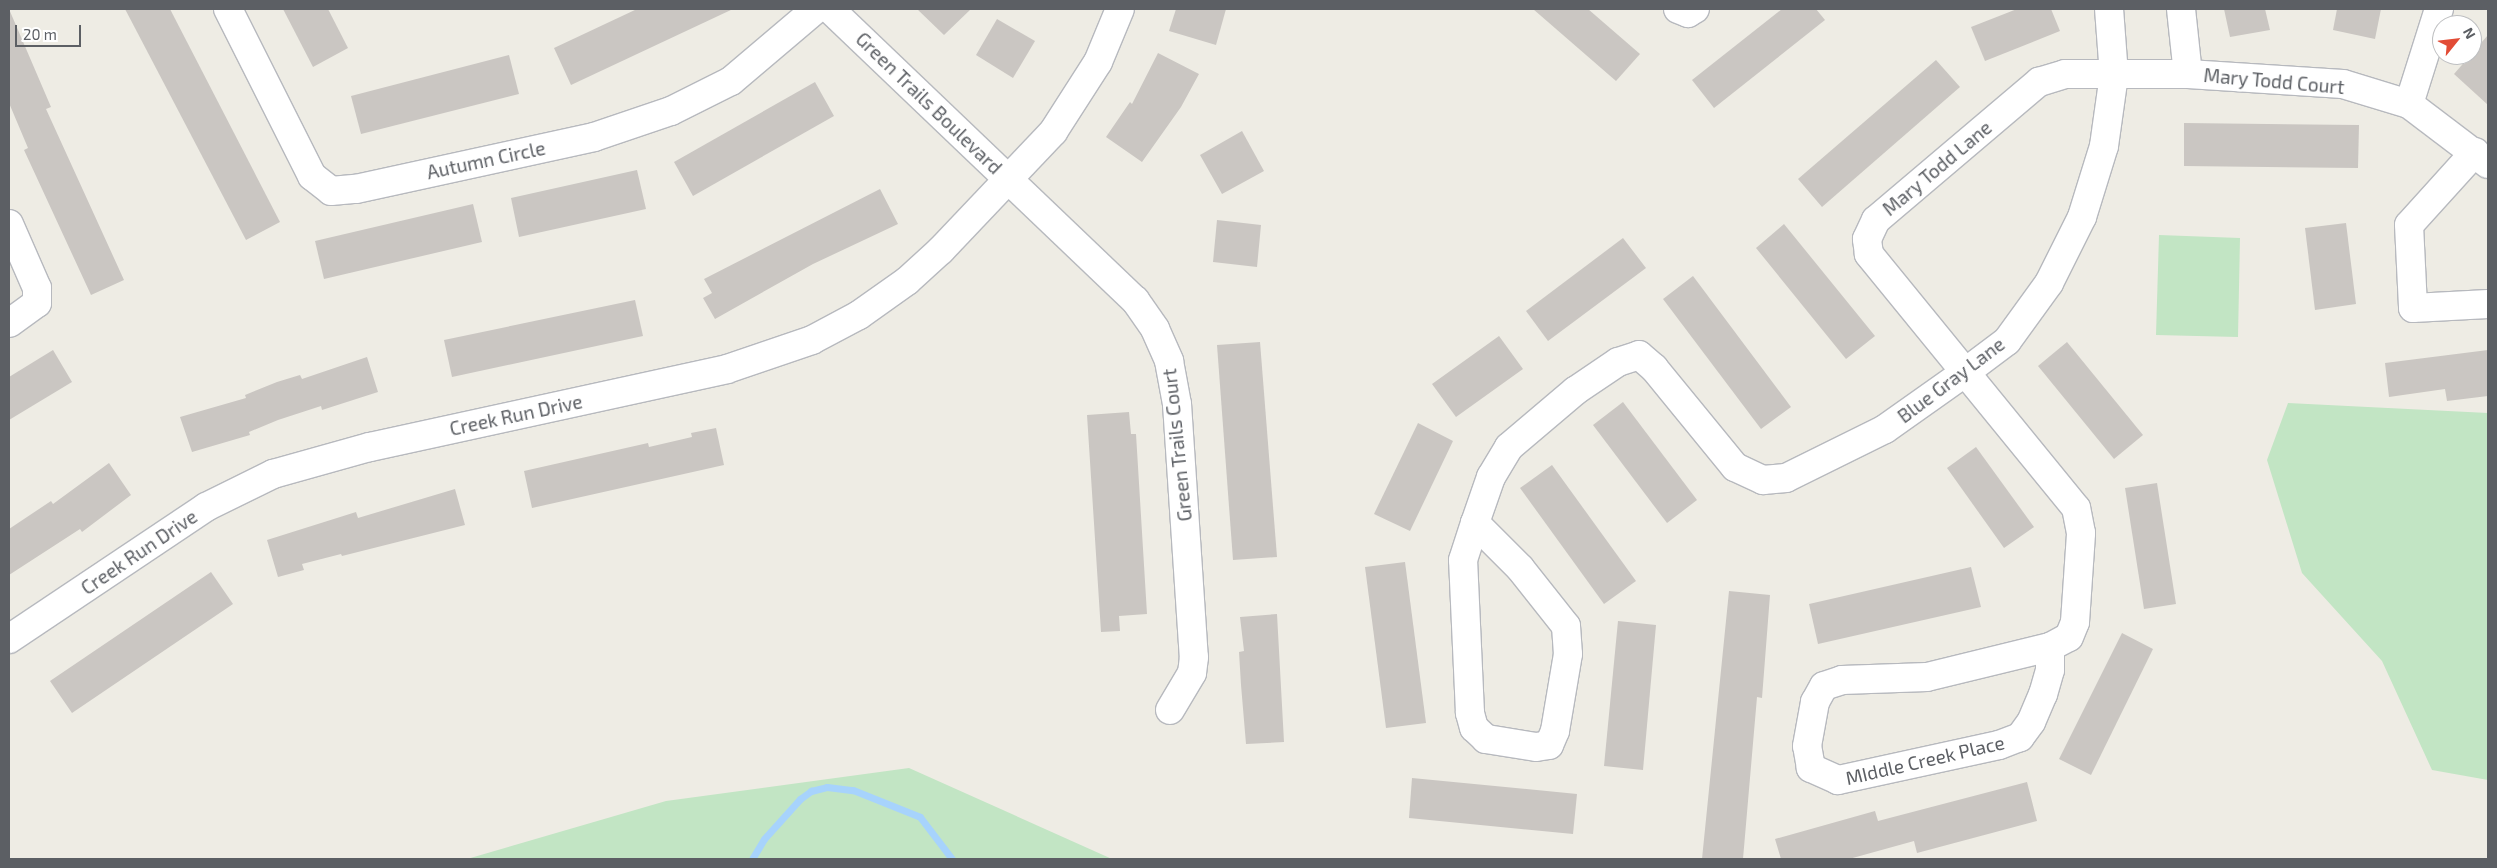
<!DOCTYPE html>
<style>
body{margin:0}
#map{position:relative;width:2497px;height:868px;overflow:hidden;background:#eeece4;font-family:"Exo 2",sans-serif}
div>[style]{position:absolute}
.green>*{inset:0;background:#c2e5c4}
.stream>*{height:7px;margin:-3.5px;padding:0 3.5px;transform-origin:3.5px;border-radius:3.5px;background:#a7d3fc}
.building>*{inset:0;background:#cac6c2}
.roads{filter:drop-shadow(1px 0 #b7b9be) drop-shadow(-1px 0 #b7b9be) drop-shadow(0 1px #b7b9be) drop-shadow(0 -1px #b7b9be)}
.minor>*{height:28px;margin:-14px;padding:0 14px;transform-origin:14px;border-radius:14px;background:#fff}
span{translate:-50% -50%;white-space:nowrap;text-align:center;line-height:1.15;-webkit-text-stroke:4.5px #fff;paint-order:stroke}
.street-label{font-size:19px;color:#5c5f64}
.frame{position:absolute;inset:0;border:10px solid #5c5f64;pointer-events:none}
.north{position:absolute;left:2432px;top:15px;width:50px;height:50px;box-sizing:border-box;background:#fff;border:1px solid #bebfc1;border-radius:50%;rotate:61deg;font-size:14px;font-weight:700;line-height:20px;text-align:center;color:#5c5f64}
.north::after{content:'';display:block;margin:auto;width:18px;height:22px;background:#e24c36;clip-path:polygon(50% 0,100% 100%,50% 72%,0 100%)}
.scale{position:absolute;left:15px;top:25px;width:66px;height:22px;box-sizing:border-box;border:2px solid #5c5f64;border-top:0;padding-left:6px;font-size:15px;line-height:18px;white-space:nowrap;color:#5c5f64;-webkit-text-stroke:4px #fff;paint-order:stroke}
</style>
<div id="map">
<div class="green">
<i style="clip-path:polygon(2159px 235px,2240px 238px,2238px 337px,2156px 335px)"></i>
<i style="clip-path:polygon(2288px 403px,2488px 413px,2488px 780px,2432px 770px,2382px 661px,2302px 573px,2267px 460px)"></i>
<i style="clip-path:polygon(909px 768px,1112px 859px,467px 859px,666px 801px)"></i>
</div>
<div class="stream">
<i style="left:752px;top:859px;width:23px;rotate:-59deg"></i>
<i style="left:764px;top:839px;width:54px;rotate:-48deg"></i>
<i style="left:800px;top:799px;width:14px;rotate:-36deg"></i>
<i style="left:811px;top:791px;width:16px;rotate:-14deg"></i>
<i style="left:827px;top:787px;width:26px;rotate:7deg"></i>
<i style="left:853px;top:790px;width:72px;rotate:21.9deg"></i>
<i style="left:920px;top:817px;width:53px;rotate:52.7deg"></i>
</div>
<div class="building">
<i style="clip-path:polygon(9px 9px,51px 107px,46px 109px,124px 280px,91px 295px,24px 150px,28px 148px,9px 103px)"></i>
<i style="clip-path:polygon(125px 9px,170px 9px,280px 222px,246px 240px)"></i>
<i style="clip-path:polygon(283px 9px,328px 9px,348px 48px,313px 67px)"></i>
<i style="clip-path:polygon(637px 9px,733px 9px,571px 85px,554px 48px)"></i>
<i style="clip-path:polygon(917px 9px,971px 9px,944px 35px)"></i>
<i style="clip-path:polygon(1176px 9px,1226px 9px,1216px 45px,1169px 31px)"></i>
<i style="clip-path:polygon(1533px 9px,1588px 9px,1640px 54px,1616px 81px)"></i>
<i style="clip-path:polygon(1782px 9px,1816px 9px,1825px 20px,1714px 108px,1692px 80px)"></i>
<i style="clip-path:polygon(2017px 9px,2051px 9px,2060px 31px,1985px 61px,1971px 27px)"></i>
<i style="clip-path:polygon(2224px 9px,2265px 9px,2270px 30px,2230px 37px)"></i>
<i style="clip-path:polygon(2337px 9px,2381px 9px,2375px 39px,2333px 30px)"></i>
<i style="clip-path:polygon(997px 19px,1035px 41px,1013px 78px,976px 55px)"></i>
<i style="clip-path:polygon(2488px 35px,2488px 105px,2454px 74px)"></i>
<i style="clip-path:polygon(1158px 53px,1199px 74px,1181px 107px,1142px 162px,1106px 137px,1130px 102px,1132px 104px)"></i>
<i style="clip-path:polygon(509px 55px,519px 94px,361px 134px,351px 96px)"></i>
<i style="clip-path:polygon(1936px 60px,1960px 87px,1822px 207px,1798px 179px)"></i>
<i style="clip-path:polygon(815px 82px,834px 116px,693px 196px,674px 162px)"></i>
<i style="clip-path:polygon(2184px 123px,2359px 125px,2358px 168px,2184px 166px)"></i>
<i style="clip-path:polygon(1242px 131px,1264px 171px,1222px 194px,1200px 155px)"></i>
<i style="clip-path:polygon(637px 170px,646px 209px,519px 237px,511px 198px)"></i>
<i style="clip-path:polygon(880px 189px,898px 224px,813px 264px,715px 319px,703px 298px,712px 293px,704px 279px)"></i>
<i style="clip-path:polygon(473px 204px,482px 242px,324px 279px,315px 241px)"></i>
<i style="clip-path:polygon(1217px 220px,1261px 225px,1257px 267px,1213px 262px)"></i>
<i style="clip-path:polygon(2346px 223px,2356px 304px,2315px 310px,2305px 228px)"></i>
<i style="clip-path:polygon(1784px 224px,1875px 336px,1846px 359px,1756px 248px)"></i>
<i style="clip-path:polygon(1623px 238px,1646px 268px,1548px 341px,1526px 311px)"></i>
<i style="clip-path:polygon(1693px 276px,1791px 407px,1761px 429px,1663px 299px)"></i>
<i style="clip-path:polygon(635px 300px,643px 336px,452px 377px,444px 340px)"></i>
<i style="clip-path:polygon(1499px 336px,1523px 369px,1456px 417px,1432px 384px)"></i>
<i style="clip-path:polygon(1260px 342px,1277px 557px,1233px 560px,1217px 345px)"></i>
<i style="clip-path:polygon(2067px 342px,2143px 435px,2114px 459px,2038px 366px)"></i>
<i style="clip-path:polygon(53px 350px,72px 382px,9px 420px,9px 377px)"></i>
<i style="clip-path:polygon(2488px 350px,2488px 396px,2447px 401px,2445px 389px,2389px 397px,2385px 363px)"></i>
<i style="clip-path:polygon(367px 357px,378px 392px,322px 410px,321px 406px,278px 420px,249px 432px,250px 435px,192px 452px,180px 417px,246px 398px,245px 395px,277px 382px,300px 375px,302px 379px)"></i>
<i style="clip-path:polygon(1623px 402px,1697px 500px,1667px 523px,1593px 425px)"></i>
<i style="clip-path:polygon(1129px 412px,1131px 434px,1136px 434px,1147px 614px,1119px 616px,1120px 631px,1101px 632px,1087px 415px)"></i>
<i style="clip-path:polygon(1418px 423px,1453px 441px,1410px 531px,1374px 514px)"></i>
<i style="clip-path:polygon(716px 428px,724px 465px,532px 508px,524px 471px,648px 443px,649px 447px,692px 437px,691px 433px)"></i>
<i style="clip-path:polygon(1976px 447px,2034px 527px,2004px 548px,1947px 468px)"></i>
<i style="clip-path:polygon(109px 463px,131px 495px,82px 532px,80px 529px,9px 575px,9px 529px,51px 501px,53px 504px)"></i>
<i style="clip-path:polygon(1552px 465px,1636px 581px,1604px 604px,1520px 488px)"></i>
<i style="clip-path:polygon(2157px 483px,2176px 604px,2144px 609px,2125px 488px)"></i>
<i style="clip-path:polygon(455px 489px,465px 525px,342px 556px,341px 554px,302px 564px,304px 570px,278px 577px,267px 540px,356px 512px,358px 518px)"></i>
<i style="clip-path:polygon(1405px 562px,1426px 723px,1386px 728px,1365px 567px)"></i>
<i style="clip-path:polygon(1971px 567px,1981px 607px,1818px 644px,1809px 604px)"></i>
<i style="clip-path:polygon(211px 572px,233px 604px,72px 713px,50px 681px)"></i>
<i style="clip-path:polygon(1729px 591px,1770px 595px,1762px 698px,1757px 697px,1743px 859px,1702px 859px)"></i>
<i style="clip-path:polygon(1277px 614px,1284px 742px,1246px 744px,1241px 685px,1239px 652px,1244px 651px,1240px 617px)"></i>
<i style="clip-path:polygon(1618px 621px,1656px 625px,1643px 770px,1604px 766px)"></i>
<i style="clip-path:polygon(2122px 633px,2153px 649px,2091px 775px,2059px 759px)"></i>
<i style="clip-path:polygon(1412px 778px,1577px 794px,1573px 834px,1409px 818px)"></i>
<i style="clip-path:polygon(2027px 782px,2037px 821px,1917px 853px,1914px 841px,1849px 859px,1781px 859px,1775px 839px,1875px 811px,1878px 821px)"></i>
</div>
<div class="roads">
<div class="minor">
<i style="left:228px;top:9px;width:187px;rotate:63.3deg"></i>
<i style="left:312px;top:176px;width:24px;rotate:38deg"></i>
<i style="left:331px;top:191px;width:25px;rotate:-5deg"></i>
<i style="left:356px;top:189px;width:244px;rotate:-12.3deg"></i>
<i style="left:594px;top:137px;width:81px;rotate:-18.7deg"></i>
<i style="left:671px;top:111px;width:67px;rotate:-26.6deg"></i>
<i style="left:731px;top:81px;width:111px;rotate:-40.3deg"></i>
<i style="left:830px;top:9px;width:422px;rotate:43.7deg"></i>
<i style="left:1135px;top:300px;width:35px;rotate:55deg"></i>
<i style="left:1155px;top:329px;width:35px;rotate:66deg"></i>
<i style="left:1169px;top:361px;width:44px;rotate:79.5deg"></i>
<i style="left:1177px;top:404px;width:254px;rotate:86.2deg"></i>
<i style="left:1194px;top:657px;width:16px;rotate:97deg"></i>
<i style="left:1192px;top:673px;width:43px;rotate:120.7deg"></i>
<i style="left:1678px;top:9px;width:11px;rotate:22deg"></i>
<i style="left:1688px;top:13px;width:8px;rotate:-30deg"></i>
<i style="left:2181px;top:9px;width:65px;rotate:83.9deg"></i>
<i style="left:2409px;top:104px;width:100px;rotate:-72.5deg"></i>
<i style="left:2475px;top:152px;width:98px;rotate:132.1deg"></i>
<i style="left:2409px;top:225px;width:83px;rotate:87.2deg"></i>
<i style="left:2413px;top:308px;width:75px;rotate:-3.1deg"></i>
<i style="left:9px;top:224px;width:70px;rotate:66.4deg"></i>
<i style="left:37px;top:288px;width:15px;rotate:90deg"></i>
<i style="left:37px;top:303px;width:34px;rotate:144deg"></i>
<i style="left:1475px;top:523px;width:64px;rotate:45deg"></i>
<i style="left:1520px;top:568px;width:74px;rotate:51.6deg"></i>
<i style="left:1566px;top:626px;width:28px;rotate:86deg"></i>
<i style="left:1568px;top:654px;width:78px;rotate:99.6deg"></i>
<i style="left:1555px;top:731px;width:15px;rotate:113deg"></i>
<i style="left:1549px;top:745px;width:13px;rotate:171deg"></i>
<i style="left:1536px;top:747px;width:51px;rotate:-170.9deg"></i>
<i style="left:1486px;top:739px;width:16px;rotate:-137deg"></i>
<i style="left:1474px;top:728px;width:16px;rotate:-105deg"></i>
<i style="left:1470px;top:713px;width:153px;rotate:-92.6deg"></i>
<i style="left:1463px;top:560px;width:39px;rotate:-72deg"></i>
<i style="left:1475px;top:523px;width:49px;rotate:-70.8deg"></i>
<i style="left:1491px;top:477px;width:35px;rotate:-59deg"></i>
<i style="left:1509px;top:447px;width:87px;rotate:-40.3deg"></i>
<i style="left:1575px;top:391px;width:52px;rotate:-34deg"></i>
<i style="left:1618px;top:362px;width:22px;rotate:-18deg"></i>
<i style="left:1639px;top:355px;width:20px;rotate:41deg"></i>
<i style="left:1654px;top:368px;width:128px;rotate:50.7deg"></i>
<i style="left:1735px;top:467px;width:31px;rotate:25deg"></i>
<i style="left:1763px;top:480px;width:23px;rotate:-5deg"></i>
<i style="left:1786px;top:478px;width:110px;rotate:-26.3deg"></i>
<i style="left:1885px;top:429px;width:100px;rotate:-35.3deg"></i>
<i style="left:1967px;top:371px;width:50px;rotate:-36.9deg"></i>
<i style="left:2007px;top:341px;width:72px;rotate:-54.1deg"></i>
<i style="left:2049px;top:283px;width:74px;rotate:-63.4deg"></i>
<i style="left:2082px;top:217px;width:74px;rotate:-72.8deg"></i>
<i style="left:2104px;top:146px;width:72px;rotate:-82deg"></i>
<i style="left:2114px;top:75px;width:66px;rotate:-94.3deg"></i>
<i style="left:9px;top:639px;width:237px;rotate:-33.8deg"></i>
<i style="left:206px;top:507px;width:75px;rotate:-26.2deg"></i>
<i style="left:273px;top:474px;width:101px;rotate:-15.6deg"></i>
<i style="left:370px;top:447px;width:365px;rotate:-12.3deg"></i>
<i style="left:727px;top:369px;width:90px;rotate:-18.8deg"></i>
<i style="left:812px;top:340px;width:53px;rotate:-28deg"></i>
<i style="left:859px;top:315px;width:59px;rotate:-35.3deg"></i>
<i style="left:907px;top:281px;width:46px;rotate:-42.4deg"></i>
<i style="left:941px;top:250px;width:163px;rotate:-46.5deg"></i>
<i style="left:1053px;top:132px;width:83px;rotate:-57.3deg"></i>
<i style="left:1098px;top:62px;width:57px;rotate:-67.5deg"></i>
<i style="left:2050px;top:647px;width:23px;rotate:90deg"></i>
<i style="left:2050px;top:670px;width:25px;rotate:106deg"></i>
<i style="left:2043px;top:694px;width:30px;rotate:113deg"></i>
<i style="left:2031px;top:722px;width:19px;rotate:126deg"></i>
<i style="left:2020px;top:737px;width:22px;rotate:159deg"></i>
<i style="left:1999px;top:745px;width:165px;rotate:167.7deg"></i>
<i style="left:1838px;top:780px;width:30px;rotate:-156deg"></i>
<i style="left:1811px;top:768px;width:22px;rotate:-100deg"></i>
<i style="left:1807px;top:746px;width:45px;rotate:-79.7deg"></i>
<i style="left:1815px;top:702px;width:18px;rotate:-61deg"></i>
<i style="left:1824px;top:686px;width:19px;rotate:-18deg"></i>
<i style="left:1842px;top:680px;width:85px;rotate:-2deg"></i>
<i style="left:1927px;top:677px;width:127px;rotate:-13.7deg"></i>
<i style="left:2050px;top:647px;width:21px;rotate:-28deg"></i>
<i style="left:2069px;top:637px;width:16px;rotate:-68deg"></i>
<i style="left:2075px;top:622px;width:89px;rotate:-86.1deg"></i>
<i style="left:2081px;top:533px;width:25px;rotate:-101deg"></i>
<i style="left:2076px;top:508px;width:328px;rotate:-129.2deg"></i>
<i style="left:1869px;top:254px;width:15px;rotate:-98deg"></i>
<i style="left:1867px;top:239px;width:21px;rotate:-65deg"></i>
<i style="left:1876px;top:220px;width:214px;rotate:-40.3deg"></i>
<i style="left:2039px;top:82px;width:27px;rotate:-17deg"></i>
<i style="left:2065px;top:74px;width:123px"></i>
<i style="left:2188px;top:74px;width:155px;rotate:3.7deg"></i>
<i style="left:2343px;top:84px;width:69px;rotate:16.9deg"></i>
<i style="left:2409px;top:104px;width:99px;rotate:37.2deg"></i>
</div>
</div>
<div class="street-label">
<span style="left:2274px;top:81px;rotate:5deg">Mary Todd Court</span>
<span style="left:929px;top:103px;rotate:44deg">Green Trails Boulevard</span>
<span style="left:486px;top:160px;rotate:-12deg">Autumn Circle</span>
<span style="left:1937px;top:168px;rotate:-40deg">Mary Todd Lane</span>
<span style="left:1951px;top:380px;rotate:-37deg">Blue Gray Lane</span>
<span style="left:516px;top:415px;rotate:-12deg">Creek Run Drive</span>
<span style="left:1177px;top:445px;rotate:-96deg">Green Trails Court</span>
<span style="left:139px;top:552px;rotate:-34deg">Creek Run Drive</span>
<span style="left:1925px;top:760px;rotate:-13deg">MIddle Creek Place</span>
</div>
<div class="frame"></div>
<div class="north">N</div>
<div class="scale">20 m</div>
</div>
